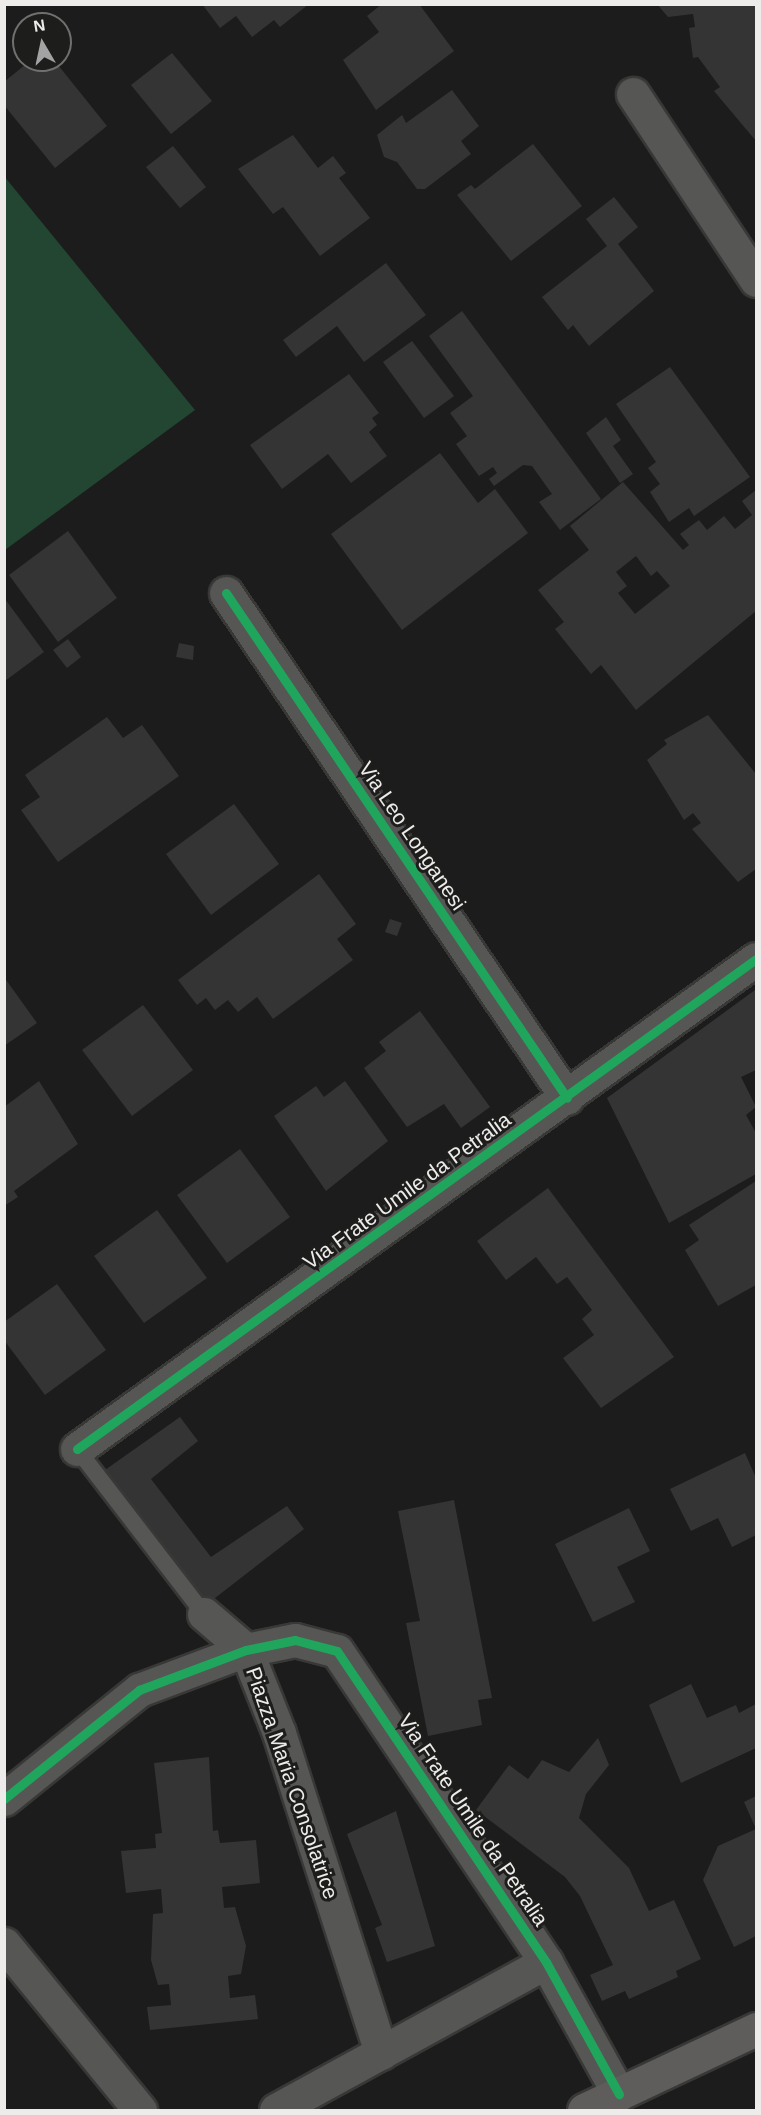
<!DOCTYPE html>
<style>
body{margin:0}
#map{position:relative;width:761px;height:2115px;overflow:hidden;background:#1c1c1c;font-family:Helvetica,sans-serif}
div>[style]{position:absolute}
.green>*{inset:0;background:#224632}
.building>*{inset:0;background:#353434}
.roads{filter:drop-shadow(2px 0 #383837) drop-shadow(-2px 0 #383837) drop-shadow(0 2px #383837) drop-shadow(0 -2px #383837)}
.lane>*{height:16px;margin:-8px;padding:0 8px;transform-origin:8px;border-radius:8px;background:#565655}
.street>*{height:33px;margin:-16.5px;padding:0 16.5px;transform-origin:16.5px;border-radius:16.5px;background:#565655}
.secondary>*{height:33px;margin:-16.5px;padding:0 16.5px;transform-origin:16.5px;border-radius:16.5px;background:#5f5d5b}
.cycleway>*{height:9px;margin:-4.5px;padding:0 4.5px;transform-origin:4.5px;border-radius:4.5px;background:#20a55d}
span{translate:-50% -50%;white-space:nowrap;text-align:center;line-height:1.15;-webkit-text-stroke:6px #1d1d1b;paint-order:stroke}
.street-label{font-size:21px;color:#edeceb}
.frame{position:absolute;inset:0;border:6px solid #edeceb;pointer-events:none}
.north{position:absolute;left:12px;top:12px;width:60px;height:60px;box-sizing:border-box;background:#1d1d1b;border:2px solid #70706e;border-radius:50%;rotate:351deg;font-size:16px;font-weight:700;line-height:24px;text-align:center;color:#edeceb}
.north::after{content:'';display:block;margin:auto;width:21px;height:27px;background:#a4a3a3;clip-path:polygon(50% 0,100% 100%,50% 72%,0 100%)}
</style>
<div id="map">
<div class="green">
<i style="clip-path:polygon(4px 176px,195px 410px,5px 550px,4px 550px)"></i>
</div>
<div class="building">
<i style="clip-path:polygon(202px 4px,309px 4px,280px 27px,274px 20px,252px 37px,236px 16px,220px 28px)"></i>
<i style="clip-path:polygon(382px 4px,419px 4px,454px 51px,376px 110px,343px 60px,379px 32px,367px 16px)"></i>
<i style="clip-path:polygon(657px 4px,756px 4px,756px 141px,714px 91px,720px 87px,698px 57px,693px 58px,689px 28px,695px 27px,693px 14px,668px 17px)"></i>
<i style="clip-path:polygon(172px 53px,212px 101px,171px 134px,131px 85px)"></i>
<i style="clip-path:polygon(31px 60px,54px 60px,107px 126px,55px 168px,4px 105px,4px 82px)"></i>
<i style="clip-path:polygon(452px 90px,479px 126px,461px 141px,471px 154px,425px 189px,417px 189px,397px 162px,384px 157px,377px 135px,402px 115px,406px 123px)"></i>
<i style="clip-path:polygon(293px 135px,318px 168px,333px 156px,346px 173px,339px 178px,370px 218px,320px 256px,283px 207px,273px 214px,238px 169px)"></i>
<i style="clip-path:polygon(533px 144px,582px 206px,511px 261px,457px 195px,471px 185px,475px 189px)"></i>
<i style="clip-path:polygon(173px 146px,206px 187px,180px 208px,146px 167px)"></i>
<i style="clip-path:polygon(614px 197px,638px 227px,618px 244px,654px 291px,589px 346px,573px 325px,568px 330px,542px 297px,607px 246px,586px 219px)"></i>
<i style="clip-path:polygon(386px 263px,426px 315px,364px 362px,337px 326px,296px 357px,283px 340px)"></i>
<i style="clip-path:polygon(462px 311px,601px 499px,560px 530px,539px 502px,552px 494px,532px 466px,523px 465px,494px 486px,489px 479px,497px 473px,493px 467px,479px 476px,456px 444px,467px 436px,450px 413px,473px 396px,429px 336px)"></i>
<i style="clip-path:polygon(412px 341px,454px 396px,424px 418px,383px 362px)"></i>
<i style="clip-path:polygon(670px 367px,750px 477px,694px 516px,689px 508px,669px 522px,650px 492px,660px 484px,648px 468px,656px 462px,616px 404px)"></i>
<i style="clip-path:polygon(349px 374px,379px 413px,372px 418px,377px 425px,369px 432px,387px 456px,351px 483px,328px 454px,282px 489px,250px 445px)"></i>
<i style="clip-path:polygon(606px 417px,621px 440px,613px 446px,633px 474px,620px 483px,586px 433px)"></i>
<i style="clip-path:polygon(440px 453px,478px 503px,495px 489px,528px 533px,402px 630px,331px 534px)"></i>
<i style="clip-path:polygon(evenodd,623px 482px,683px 550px,689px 545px,680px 534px,699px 520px,707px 530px,724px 516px,735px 529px,752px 515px,742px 501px,756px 490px,756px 611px,636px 710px,601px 665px,591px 674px,555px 629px,564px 622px,538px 590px,589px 550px,570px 526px,623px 482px,636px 556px,651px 576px,657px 571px,670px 586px,635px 614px,618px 593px,627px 586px,616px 572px,636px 556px)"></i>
<i style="clip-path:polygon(68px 531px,117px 598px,58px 642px,9px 575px)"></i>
<i style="clip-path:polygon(5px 599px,44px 652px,5px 681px)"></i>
<i style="clip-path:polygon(68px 639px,81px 657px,67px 668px,53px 650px)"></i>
<i style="clip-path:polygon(179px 643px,194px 646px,193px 660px,176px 657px)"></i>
<i style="clip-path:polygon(708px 715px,756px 774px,756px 869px,738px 882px,692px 829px,701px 823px,693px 813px,684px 820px,647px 760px,667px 744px,664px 740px)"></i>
<i style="clip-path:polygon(107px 717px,123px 738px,142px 725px,179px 776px,58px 862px,21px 810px,40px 797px,25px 775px)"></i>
<i style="clip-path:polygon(234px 804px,279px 864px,211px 915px,166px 854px)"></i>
<i style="clip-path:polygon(319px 874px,356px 924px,337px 939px,353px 960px,273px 1019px,257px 997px,238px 1012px,228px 1000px,215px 1010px,206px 998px,197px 1005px,178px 980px)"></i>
<i style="clip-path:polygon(390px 919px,402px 923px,397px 936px,385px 932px)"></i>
<i style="clip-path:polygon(4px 977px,37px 1023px,4px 1046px)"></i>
<i style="clip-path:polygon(755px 990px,756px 1070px,741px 1077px,756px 1107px,746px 1115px,756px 1133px,756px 1174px,669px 1223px,607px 1098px)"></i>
<i style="clip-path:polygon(143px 1005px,193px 1070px,132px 1116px,82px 1050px)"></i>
<i style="clip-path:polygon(420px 1011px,490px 1107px,461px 1128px,444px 1104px,407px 1127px,364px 1068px,386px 1051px,379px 1042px)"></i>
<i style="clip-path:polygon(39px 1081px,78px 1144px,14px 1191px,18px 1197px,4px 1206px,4px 1107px)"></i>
<i style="clip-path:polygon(345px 1081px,388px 1141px,326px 1191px,274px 1116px,316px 1086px,324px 1097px)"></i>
<i style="clip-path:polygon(240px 1149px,290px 1217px,227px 1263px,177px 1195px)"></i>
<i style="clip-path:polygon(756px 1181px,756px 1285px,718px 1306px,685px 1250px,699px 1240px,689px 1225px)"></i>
<i style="clip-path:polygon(548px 1188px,674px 1357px,601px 1408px,563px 1358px,594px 1335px,582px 1319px,592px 1310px,567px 1277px,557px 1284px,536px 1257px,506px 1280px,477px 1241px)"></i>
<i style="clip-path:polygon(157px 1210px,207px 1278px,144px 1323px,94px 1256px)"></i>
<i style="clip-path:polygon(57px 1284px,106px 1350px,45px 1395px,4px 1340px,4px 1322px)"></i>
<i style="clip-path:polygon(180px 1417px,198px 1441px,151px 1479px,211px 1557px,287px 1506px,304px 1529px,206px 1605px,105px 1470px)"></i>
<i style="clip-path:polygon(745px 1453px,756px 1478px,756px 1535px,732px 1547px,718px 1518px,691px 1531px,670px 1489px)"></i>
<i style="clip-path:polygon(454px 1500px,492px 1698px,478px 1700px,482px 1725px,428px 1736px,406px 1623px,420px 1621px,398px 1511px)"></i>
<i style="clip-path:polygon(629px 1508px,650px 1551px,617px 1567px,635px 1602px,593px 1622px,555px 1544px)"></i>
<i style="clip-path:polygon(691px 1684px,707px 1718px,736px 1705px,739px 1713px,756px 1704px,756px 1748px,681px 1783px,649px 1705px)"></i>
<i style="clip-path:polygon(598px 1738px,609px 1765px,586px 1794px,579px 1818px,629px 1868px,649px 1911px,674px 1900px,701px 1959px,676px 1971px,678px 1977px,629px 1999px,625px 1991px,602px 2001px,590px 1975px,613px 1965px,580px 1896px,565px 1877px,476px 1810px,509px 1765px,528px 1779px,542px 1760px,569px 1772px)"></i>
<i style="clip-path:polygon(209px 1757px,213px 1831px,218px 1830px,220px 1843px,256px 1840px,260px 1883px,222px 1887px,224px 1908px,235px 1907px,246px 1946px,241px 1974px,228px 1976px,230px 1998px,255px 1995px,258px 2019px,150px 2030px,147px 2007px,171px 2005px,169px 1984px,158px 1985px,151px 1960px,153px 1914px,163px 1913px,161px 1889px,126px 1893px,121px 1851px,156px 1848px,155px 1834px,162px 1833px,154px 1763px)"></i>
<i style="clip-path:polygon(756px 1796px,756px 1936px,734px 1947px,703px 1880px,718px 1846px,756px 1829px,744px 1802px)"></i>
<i style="clip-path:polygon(396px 1811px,435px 1946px,387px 1962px,375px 1928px,382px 1925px,347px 1834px)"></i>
</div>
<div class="roads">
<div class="lane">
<i style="left:77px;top:1449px;width:208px;rotate:52.4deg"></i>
</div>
<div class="street">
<i style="left:633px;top:94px;width:223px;rotate:56.5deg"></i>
<i style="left:226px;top:593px;width:609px;rotate:55.97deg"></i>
<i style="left:77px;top:1449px;width:837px;rotate:-35.82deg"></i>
<i style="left:204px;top:1614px;width:55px;rotate:40.6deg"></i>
<i style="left:246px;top:1650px;width:89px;rotate:68.3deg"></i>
<i style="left:279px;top:1733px;width:336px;rotate:72.3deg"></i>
<i style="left:4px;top:1799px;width:174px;rotate:-38.9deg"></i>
<i style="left:139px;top:1690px;width:114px;rotate:-20.5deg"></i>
<i style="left:246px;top:1650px;width:50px;rotate:-11.5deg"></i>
<i style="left:295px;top:1640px;width:43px;rotate:14.7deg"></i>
<i style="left:337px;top:1651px;width:375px;rotate:56.1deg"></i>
<i style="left:546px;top:1962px;width:151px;rotate:61.1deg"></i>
<i style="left:4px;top:1944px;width:215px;rotate:50.7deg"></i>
<i style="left:276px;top:2110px;width:308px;rotate:-28.7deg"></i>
</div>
<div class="secondary">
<i style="left:584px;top:2110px;width:190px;rotate:-25.2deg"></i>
</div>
</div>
<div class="cycleway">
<i style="left:226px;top:593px;width:609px;rotate:55.97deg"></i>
<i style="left:77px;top:1449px;width:837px;rotate:-35.82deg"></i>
<i style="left:4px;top:1799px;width:174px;rotate:-38.9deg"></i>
<i style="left:139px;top:1690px;width:114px;rotate:-20.5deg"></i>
<i style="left:246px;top:1650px;width:50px;rotate:-11.5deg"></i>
<i style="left:295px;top:1640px;width:43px;rotate:14.7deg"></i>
<i style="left:337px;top:1651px;width:375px;rotate:56.1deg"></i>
<i style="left:546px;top:1962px;width:151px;rotate:61.1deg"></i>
</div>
<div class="street-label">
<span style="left:412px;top:836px;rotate:56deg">Via Leo Longanesi</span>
<span style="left:407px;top:1191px;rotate:-36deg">Via Frate Umile da Petralia</span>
<span style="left:292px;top:1783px;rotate:71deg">Piazza Maria Consolatrice</span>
<span style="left:473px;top:1820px;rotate:56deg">Via Frate Umile da Petralia</span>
</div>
<div class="frame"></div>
<div class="north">N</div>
</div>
